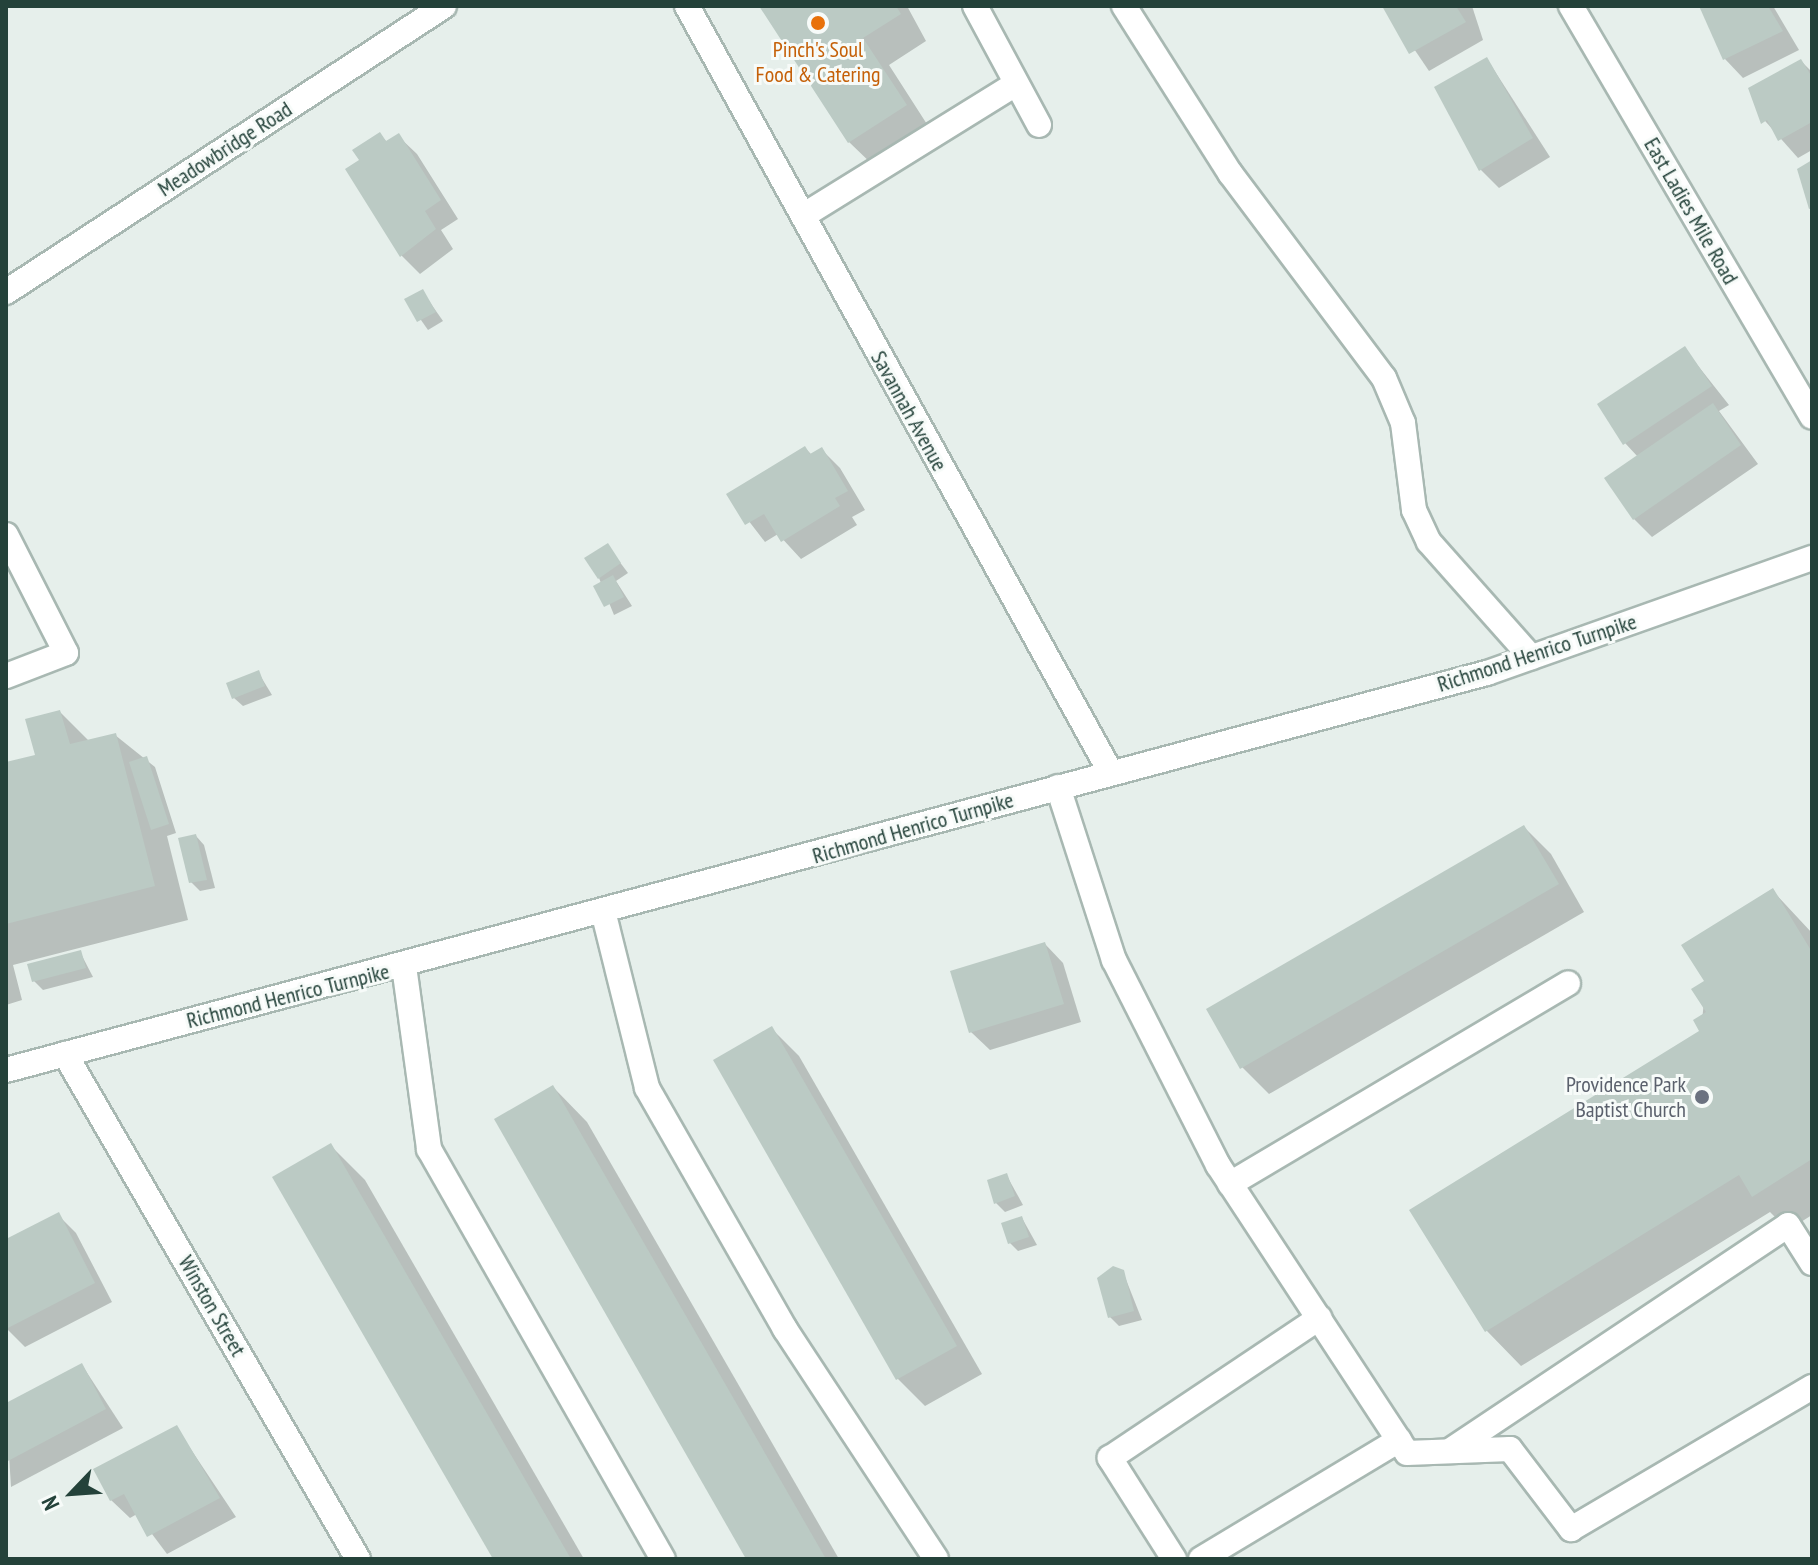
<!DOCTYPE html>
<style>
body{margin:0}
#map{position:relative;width:1818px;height:1565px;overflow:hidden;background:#e6efeb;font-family:"PT Sans Narrow",sans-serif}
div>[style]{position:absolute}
.shadow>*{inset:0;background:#0003}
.building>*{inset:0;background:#bbcac4}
.roads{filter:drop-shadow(2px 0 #a8b8b2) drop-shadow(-2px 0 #a8b8b2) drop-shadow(0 2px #a8b8b2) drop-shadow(0 -2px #a8b8b2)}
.lane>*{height:24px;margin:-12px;padding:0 12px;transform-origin:12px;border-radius:12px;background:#fff}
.street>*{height:24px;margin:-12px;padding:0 12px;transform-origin:12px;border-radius:12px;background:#fff}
.secondary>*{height:24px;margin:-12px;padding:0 12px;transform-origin:12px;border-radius:12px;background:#fff}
.dots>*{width:22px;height:22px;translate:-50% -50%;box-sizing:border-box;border:4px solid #f7fbf9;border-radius:50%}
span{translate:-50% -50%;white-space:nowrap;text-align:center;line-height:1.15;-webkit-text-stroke:6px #f7fbf9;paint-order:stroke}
.food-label{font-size:22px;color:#c56008}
.street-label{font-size:22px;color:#24423a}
.worship-label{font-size:22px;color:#5b616d}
.right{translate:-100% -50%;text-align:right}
.frame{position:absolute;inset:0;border:8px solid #24423a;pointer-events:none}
.north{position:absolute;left:32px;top:1453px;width:80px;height:80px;-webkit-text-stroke:6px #f7fbf9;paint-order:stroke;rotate:245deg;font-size:22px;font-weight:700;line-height:32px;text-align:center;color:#24423a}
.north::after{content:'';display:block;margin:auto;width:28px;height:36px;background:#24423a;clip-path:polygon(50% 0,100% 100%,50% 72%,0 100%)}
</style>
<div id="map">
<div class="shadow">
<i style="clip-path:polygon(761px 6px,907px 6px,926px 41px,889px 65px,932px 132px,876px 168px,849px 142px)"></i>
<i style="clip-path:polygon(1385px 6px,1472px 6px,1483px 40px,1429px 71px)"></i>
<i style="clip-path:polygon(1705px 6px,1773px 6px,1799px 50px,1743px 78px,1725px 59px)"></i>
<i style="clip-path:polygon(1487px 59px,1550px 157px,1499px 188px,1481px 170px)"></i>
<i style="clip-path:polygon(1801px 61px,1812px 72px,1812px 150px,1798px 158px,1758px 113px)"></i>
<i style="clip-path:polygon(380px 135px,388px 143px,398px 136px,417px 154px,458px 219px,441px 230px,453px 249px,420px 274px,402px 256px,362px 161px)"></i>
<i style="clip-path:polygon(422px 291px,443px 321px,428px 330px,407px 300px)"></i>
<i style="clip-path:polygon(1684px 348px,1729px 405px,1719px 411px,1758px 464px,1652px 537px,1634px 519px,1638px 457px,1625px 443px)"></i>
<i style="clip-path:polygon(805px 448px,812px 455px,822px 450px,840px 468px,865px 510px,852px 517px,857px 525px,801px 559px,778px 534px,765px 542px,728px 494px)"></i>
<i style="clip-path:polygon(607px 545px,628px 573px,616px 581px,632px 606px,614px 615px,599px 578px)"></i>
<i style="clip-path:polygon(258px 672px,272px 695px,243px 706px,234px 698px)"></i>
<i style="clip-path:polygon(60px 712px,89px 741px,115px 735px,155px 767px,176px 833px,167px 836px,188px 920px,13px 965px,22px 1000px,6px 1005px,6px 764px,37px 756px)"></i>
<i style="clip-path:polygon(1524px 827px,1551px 854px,1584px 912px,1269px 1094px,1242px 1067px)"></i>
<i style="clip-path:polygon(196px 836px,204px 845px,215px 888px,200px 891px,191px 882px)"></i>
<i style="clip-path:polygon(1772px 890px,1812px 933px,1812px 1215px,1788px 1230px,1770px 1212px,1521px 1366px,1487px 1331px,1412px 1211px,1701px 1031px,1706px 981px)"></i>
<i style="clip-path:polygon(1045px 944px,1063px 963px,1081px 1022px,990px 1050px,971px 1032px)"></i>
<i style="clip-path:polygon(80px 952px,93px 977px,43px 990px,34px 981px)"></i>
<i style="clip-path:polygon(772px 1029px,799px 1056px,982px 1374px,925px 1406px,898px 1379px,716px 1061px)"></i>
<i style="clip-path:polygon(553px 1087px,587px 1122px,839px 1559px,748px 1559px)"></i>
<i style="clip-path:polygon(330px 1145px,365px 1180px,584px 1559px,495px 1559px)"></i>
<i style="clip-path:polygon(1007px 1176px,1023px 1205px,1005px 1212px,996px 1203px)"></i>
<i style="clip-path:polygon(58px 1215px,76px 1233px,112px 1302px,25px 1347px,6px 1328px,6px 1241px)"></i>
<i style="clip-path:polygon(1022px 1218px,1037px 1245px,1018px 1251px,1010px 1243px)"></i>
<i style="clip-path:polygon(1123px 1272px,1142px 1320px,1119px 1326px,1110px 1317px)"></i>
<i style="clip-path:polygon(82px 1365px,123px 1428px,11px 1487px,6px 1405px)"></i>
<i style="clip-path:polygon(176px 1427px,236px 1517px,167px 1554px,137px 1514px,130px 1518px,111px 1500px)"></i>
</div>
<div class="building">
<i style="clip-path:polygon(759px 6px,896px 6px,901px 14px,863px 38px,907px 105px,848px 143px)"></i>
<i style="clip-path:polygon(1382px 6px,1456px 6px,1466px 22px,1409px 54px)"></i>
<i style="clip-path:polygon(1699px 6px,1768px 6px,1783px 31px,1723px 60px)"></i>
<i style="clip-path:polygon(1487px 57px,1533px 138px,1479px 171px,1434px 87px)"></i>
<i style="clip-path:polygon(1801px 59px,1812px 77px,1812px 122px,1778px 141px,1767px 120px,1761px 124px,1748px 88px)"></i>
<i style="clip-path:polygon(380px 132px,386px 141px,399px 133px,441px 200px,425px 211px,436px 229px,400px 257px,345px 169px,359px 160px,352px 150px)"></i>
<i style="clip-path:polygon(1812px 160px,1812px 208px,1809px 209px,1797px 169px)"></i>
<i style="clip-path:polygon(423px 289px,436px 312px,417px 322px,404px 299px)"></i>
<i style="clip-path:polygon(1685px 346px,1712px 386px,1623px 445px,1597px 404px)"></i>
<i style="clip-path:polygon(1713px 403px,1741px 445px,1633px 520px,1604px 478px)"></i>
<i style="clip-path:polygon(805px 446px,810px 454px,822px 447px,848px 491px,835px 498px,840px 506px,781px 542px,764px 514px,745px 525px,726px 494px)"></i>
<i style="clip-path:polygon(608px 543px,621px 563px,598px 579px,584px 558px)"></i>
<i style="clip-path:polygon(613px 575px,624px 597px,604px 607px,593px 586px)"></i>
<i style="clip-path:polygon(259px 670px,265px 686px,232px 699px,226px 683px)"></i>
<i style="clip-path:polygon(60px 710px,70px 744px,116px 733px,155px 886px,6px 924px,6px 762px,35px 755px,25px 719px)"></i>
<i style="clip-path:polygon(147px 756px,169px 824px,151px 830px,129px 762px)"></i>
<i style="clip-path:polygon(1524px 825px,1559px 884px,1240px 1069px,1206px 1009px)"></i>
<i style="clip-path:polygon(196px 834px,207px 880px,189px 883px,178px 838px)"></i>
<i style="clip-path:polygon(1773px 888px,1812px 952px,1812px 1159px,1752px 1197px,1739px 1175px,1485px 1332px,1409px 1210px,1699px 1031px,1693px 1020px,1706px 1012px,1691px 989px,1704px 981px,1681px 945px)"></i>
<i style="clip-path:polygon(1045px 942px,1064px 1004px,969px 1033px,950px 971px)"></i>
<i style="clip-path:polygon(81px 950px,86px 968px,32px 982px,27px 964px)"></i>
<i style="clip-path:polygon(772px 1026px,957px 1346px,896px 1380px,713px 1060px)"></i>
<i style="clip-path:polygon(553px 1085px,826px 1559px,746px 1559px,494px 1119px)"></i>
<i style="clip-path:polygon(331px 1143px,571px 1559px,493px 1559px,272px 1177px)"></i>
<i style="clip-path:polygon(1007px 1173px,1015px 1196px,994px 1204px,987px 1180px)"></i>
<i style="clip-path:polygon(59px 1212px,95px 1283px,6px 1329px,6px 1239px)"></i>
<i style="clip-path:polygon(1022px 1216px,1029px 1237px,1008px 1244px,1001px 1223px)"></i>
<i style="clip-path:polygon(1113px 1266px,1124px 1270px,1134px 1311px,1108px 1318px,1097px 1278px)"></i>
<i style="clip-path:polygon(82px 1363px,106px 1409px,6px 1462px,6px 1403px)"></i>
<i style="clip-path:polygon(177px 1425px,220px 1498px,147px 1537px,124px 1494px,110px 1501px,93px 1469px)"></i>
</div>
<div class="roads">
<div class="lane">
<i style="left:975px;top:6px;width:135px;rotate:61.7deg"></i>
<i style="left:1124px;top:6px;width:198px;rotate:57.6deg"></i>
<i style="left:1230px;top:173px;width:256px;rotate:53.1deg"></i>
<i style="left:1384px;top:378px;width:49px;rotate:67.1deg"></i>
<i style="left:1403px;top:423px;width:88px;rotate:82.8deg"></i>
<i style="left:1414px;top:510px;width:35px;rotate:65deg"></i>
<i style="left:1429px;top:542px;width:154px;rotate:48.4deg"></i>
<i style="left:806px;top:214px;width:247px;rotate:-31.8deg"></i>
<i style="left:6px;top:535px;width:132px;rotate:63deg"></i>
<i style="left:66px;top:653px;width:64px;rotate:159deg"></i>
<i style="left:1058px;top:787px;width:182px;rotate:72.1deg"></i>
<i style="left:1114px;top:960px;width:230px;rotate:63.1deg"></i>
<i style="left:1218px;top:1165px;width:344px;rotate:56.7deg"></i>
<i style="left:1407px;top:1453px;width:103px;rotate:-2.2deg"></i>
<i style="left:1510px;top:1449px;width:101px;rotate:52.7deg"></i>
<i style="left:1571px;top:1529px;width:280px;rotate:-30.5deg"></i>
<i style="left:604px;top:915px;width:178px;rotate:76deg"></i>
<i style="left:647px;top:1088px;width:278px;rotate:60.2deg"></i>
<i style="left:785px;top:1329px;width:275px;rotate:56.7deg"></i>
<i style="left:404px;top:966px;width:185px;rotate:82.2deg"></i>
<i style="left:429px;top:1149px;width:472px;rotate:60.3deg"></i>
<i style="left:1230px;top:1184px;width:393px;rotate:-30.7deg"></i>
<i style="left:1451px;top:1450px;width:405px;rotate:-33.7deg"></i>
<i style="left:1788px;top:1225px;width:45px;rotate:57.7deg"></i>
<i style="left:1174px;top:1559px;width:120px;rotate:-122.4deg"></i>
<i style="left:1110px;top:1458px;width:252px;rotate:-33.8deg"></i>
<i style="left:1201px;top:1559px;width:231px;rotate:-31deg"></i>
</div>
<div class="street">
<i style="left:687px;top:6px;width:876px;rotate:61.07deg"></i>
<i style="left:65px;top:1054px;width:584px;rotate:59.88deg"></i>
</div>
<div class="secondary">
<i style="left:1571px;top:6px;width:476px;rotate:59.6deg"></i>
<i style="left:6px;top:292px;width:523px;rotate:-33.14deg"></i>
<i style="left:6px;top:1070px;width:1533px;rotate:-15.01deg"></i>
<i style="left:1487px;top:673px;width:345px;rotate:-19.5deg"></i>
</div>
</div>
<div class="dots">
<i style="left:818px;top:23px;background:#e8710a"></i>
<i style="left:1702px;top:1097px;background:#6b7280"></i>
</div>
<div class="food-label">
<span style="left:818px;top:62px">Pinch's Soul<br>Food &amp; Catering</span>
</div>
<div class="street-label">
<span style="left:225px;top:149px;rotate:-33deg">Meadowbridge Road</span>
<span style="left:1691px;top:211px;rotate:60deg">East Ladies Mile Road</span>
<span style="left:909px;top:411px;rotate:61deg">Savannah Avenue</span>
<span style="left:1537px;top:653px;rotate:-18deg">Richmond Henrico Turnpike</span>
<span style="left:913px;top:828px;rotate:-16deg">Richmond Henrico Turnpike</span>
<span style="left:288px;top:996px;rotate:-14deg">Richmond Henrico Turnpike</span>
<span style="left:212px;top:1306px;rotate:60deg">Winston Street</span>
</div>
<div class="worship-label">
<span class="right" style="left:1686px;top:1097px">Providence Park<br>Baptist Church</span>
</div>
<div class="frame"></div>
<div class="north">N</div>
</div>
